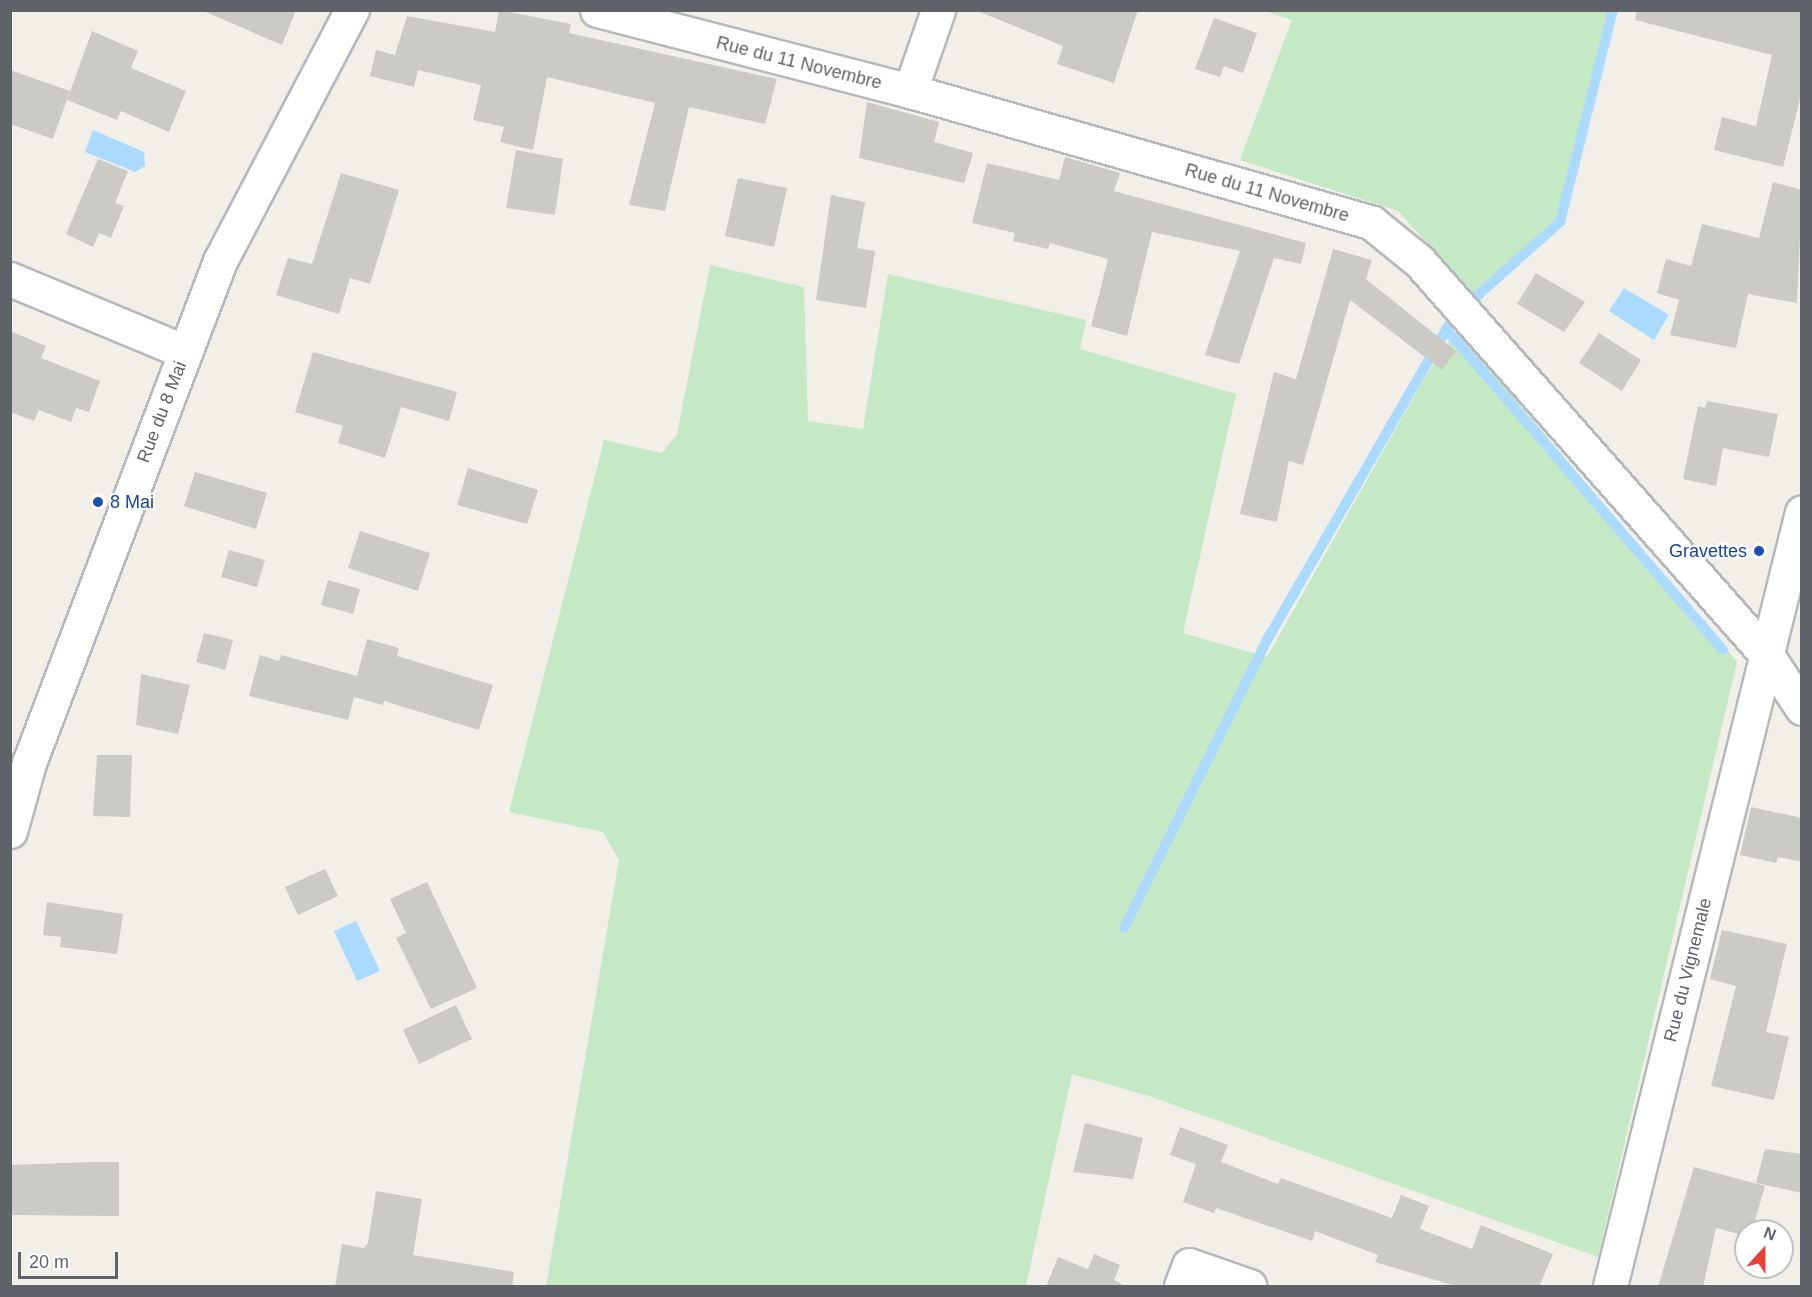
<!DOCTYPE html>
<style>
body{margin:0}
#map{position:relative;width:1812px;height:1297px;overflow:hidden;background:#f1efe8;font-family:Arial,sans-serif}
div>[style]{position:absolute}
.green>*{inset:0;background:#c5e8c5}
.water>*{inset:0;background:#aadaff}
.stream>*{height:10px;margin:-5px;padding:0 5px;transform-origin:5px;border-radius:5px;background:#aadaff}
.building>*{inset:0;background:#cccac5}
.roads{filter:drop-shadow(2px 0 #b5b8bc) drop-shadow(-2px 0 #b5b8bc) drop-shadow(0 2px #b5b8bc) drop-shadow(0 -2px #b5b8bc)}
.street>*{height:33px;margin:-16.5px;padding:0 16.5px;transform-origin:16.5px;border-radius:16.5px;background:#fff}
.dots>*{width:16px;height:16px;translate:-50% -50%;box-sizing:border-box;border:3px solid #fff;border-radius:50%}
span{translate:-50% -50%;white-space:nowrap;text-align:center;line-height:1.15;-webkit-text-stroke:4.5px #fff;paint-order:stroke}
.street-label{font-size:18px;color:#5f6368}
.transit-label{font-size:18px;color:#164399}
.left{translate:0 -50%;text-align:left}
.right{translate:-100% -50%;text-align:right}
.frame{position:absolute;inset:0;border:12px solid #5f6368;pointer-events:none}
.north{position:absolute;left:1734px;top:1219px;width:60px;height:60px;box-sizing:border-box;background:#fff;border:2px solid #bfc1c3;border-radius:50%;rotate:21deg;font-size:16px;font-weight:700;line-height:24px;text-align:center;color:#5f6368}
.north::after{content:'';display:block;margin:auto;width:21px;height:27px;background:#ea4335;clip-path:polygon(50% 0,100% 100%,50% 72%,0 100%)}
.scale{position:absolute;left:18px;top:1252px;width:100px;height:27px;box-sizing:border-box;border:3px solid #5f6368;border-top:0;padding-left:8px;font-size:18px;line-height:21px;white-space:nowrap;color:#5f6368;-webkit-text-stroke:4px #fff;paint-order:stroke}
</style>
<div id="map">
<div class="green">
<i style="clip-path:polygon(1265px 11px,1610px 11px,1560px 222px,1476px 297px,1398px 211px,1240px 160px,1292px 20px)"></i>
<i style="clip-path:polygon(710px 265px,804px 287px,808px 421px,863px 429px,888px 274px,1086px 320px,1080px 349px,1236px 394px,1183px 633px,1267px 657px,1425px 377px,1457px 330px,1737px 662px,1598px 1257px,1149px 1096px,1072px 1074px,1026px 1286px,546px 1286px,619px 860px,603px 832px,509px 812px,604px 440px,662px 453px,677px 434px)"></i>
</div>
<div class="water">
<i style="clip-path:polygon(93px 130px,144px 152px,145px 166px,135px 172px,85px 152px)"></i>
<i style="clip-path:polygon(1624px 288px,1669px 315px,1654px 340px,1609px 311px)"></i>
<i style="clip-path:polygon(356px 921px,380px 971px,357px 981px,334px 931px)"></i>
</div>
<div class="stream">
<i style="left:1476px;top:297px;width:113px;rotate:-41.8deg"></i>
<i style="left:1560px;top:222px;width:219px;rotate:-76deg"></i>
<i style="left:1446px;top:329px;width:424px;rotate:49.2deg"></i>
<i style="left:1124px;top:928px;width:322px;rotate:-63.6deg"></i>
<i style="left:1267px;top:640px;width:366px;rotate:-60deg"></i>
</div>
<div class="building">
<i style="clip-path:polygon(201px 10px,296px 10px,282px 45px)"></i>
<i style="clip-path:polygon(499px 10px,571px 24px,569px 33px,777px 79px,765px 124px,689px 107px,665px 211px,629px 205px,655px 103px,547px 77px,533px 150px,500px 142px,504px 127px,473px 120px,481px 85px,418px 70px,414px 87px,370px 76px,376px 50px,395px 55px,407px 16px,495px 32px)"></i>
<i style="clip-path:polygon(975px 10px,1138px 10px,1114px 83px,1057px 64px,1063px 46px)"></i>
<i style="clip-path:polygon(1637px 10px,1802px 10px,1802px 91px,1783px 167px,1714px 150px,1722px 117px,1756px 126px,1772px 55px,1635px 20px)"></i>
<i style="clip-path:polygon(1214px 18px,1257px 33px,1243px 73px,1224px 66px,1220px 77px,1195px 69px)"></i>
<i style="clip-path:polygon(92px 31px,138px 51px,131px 68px,186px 91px,169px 132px,121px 111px,117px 120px,67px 100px)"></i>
<i style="clip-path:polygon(10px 70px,70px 91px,53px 139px,10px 124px)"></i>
<i style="clip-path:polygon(867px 102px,939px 122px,934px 142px,973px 153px,964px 183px,859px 158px)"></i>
<i style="clip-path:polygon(516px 150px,563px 159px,555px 215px,506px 208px)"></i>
<i style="clip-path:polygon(1065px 157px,1120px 173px,1114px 191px,1306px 243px,1301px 264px,1274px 258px,1239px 364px,1205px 355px,1240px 251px,1152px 232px,1127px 336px,1091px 326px,1108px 259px,1050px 243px,1048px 249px,1013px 241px,1015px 233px,972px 223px,987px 163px,1059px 180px)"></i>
<i style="clip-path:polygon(98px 159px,128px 171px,115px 203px,124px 206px,111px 238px,99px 233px,93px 247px,66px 234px)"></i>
<i style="clip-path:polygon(341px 173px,399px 190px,370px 284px,350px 278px,339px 314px,276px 295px,288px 258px,312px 264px)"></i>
<i style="clip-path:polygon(738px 178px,787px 188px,774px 247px,725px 236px)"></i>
<i style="clip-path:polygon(1773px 182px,1802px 190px,1797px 303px,1748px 294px,1736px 348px,1670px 335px,1679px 300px,1657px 293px,1666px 259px,1691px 266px,1702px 224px,1759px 238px)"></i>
<i style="clip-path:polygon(831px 195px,865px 202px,857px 248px,875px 251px,866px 308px,816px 300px)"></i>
<i style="clip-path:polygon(1333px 249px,1372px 260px,1366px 279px,1456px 351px,1442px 370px,1350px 300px,1303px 465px,1289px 461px,1277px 522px,1240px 514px,1274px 372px,1296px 379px)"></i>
<i style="clip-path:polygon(1536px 273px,1585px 302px,1564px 332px,1517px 304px)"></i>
<i style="clip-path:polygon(10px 331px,46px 346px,41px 358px,100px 381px,89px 412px,76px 408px,71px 422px,39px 410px,34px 421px,10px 412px)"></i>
<i style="clip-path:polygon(1599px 333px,1641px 360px,1622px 391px,1579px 363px)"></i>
<i style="clip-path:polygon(313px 352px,457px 392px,449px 421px,401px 407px,385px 458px,338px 443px,343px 426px,295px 412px)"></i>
<i style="clip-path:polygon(1707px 401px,1778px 414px,1769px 457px,1723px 448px,1716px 486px,1683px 479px,1698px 406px,1705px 408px)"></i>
<i style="clip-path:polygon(468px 468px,538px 490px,527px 524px,457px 505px)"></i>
<i style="clip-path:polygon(195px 472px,267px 493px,256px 529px,184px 506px)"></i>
<i style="clip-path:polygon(360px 531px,430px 553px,418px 591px,348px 568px)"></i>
<i style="clip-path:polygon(229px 550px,265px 560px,257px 587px,221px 577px)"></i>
<i style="clip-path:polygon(328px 580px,360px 589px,353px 614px,321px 605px)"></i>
<i style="clip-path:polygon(204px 633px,233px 640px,225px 670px,196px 662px)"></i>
<i style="clip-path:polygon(367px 639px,399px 648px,397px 656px,493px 685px,479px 730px,384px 701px,383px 705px,354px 697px,348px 720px,249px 696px,260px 655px,279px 661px,281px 655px,357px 676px)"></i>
<i style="clip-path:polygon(141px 674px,190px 685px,178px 734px,136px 725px)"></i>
<i style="clip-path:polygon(97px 755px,132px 755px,130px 817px,93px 816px)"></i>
<i style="clip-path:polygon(1751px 807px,1802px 818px,1802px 862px,1778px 857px,1776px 863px,1740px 855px)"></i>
<i style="clip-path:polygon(325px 869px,338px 896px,298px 915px,285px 887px)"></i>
<i style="clip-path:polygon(427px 882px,477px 988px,431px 1009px,396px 938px,406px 933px,390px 899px)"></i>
<i style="clip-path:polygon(47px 902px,123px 914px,117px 954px,60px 947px,61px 937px,43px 935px)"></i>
<i style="clip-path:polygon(1722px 930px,1787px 944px,1766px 1032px,1789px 1037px,1774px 1100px,1711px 1086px,1736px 986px,1710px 979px)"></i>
<i style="clip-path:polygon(456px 1005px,472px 1039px,419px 1064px,403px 1030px)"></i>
<i style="clip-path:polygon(1085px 1123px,1143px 1138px,1133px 1179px,1073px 1172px)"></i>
<i style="clip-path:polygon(1180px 1127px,1228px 1145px,1221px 1162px,1278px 1184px,1281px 1178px,1392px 1218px,1401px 1195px,1429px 1206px,1420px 1229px,1472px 1249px,1481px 1225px,1553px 1254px,1539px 1287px,1459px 1287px,1375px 1262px,1378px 1255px,1315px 1231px,1312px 1241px,1216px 1208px,1214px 1213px,1183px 1202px,1196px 1164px,1170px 1155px)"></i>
<i style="clip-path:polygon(1765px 1149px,1802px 1154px,1802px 1193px,1756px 1183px)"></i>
<i style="clip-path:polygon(92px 1162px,119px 1162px,119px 1216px,10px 1215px,10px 1165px)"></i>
<i style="clip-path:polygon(1694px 1167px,1765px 1186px,1752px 1231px,1746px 1236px,1716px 1228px,1703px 1287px,1658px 1287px)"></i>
<i style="clip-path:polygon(376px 1191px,422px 1199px,413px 1255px,514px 1272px,512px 1287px,335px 1287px,342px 1244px,364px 1248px,368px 1243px)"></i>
<i style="clip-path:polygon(1094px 1254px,1120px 1265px,1114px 1280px,1127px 1287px,1046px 1287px,1058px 1257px,1088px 1269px)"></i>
</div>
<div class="roads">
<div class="street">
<i style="left:597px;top:10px;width:323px;rotate:14.5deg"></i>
<i style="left:910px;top:91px;width:480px;rotate:15.9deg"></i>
<i style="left:1372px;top:223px;width:60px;rotate:39deg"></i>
<i style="left:1419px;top:261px;width:524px;rotate:48.56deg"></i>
<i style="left:1766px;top:654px;width:65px;rotate:56.3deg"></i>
<i style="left:910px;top:91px;width:86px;rotate:-70.9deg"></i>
<i style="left:10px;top:279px;width:190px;rotate:22.6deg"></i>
<i style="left:10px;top:831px;width:71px;rotate:-74.4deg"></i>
<i style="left:29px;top:763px;width:537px;rotate:-69.17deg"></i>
<i style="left:220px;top:261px;width:284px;rotate:-62.3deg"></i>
<i style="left:1181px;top:1286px;width:22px;rotate:-69deg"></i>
<i style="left:1189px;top:1265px;width:64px;rotate:19.3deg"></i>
<i style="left:1610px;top:1286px;width:797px;rotate:-76.07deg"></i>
</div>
</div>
<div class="dots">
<i style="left:98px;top:502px;background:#1a4fb4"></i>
<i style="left:1759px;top:551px;background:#1a4fb4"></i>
</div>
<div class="street-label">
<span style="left:799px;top:63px;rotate:14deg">Rue du 11 Novembre</span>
<span style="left:1267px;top:193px;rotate:16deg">Rue du 11 Novembre</span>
<span style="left:162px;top:412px;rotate:-69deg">Rue du 8 Mai</span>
<span style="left:1688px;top:970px;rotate:-76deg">Rue du Vignemale</span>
</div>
<div class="transit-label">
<span class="left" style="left:110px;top:502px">8 Mai</span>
<span class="right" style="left:1747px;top:551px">Gravettes</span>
</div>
<div class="frame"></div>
<div class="north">N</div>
<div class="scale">20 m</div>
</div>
